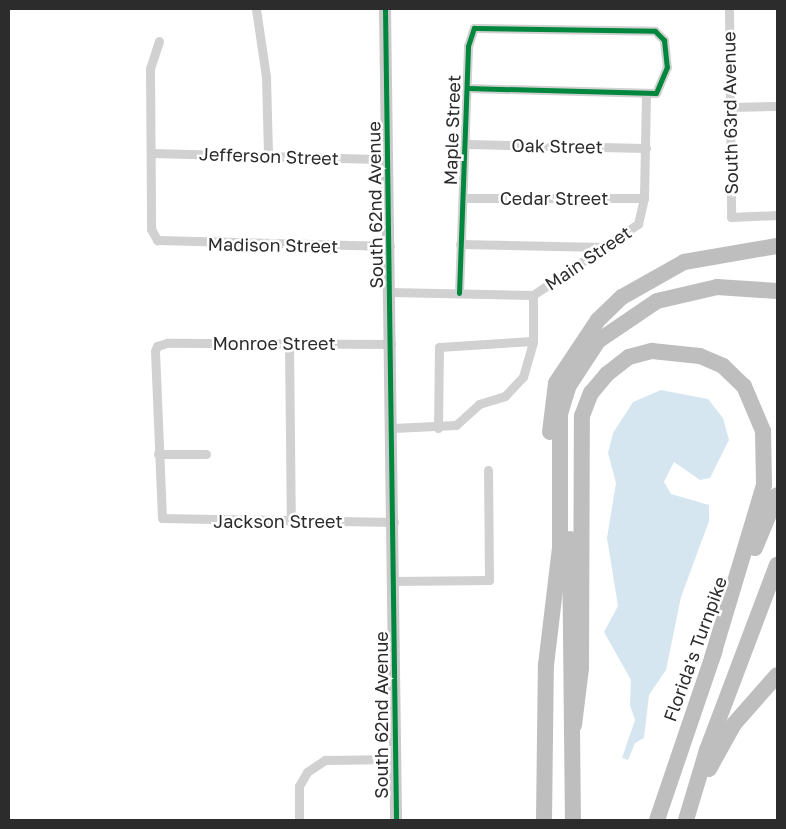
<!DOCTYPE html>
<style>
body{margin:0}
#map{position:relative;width:786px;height:829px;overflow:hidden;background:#fff;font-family:"Golos Text",sans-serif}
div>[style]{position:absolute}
.water>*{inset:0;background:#d5e6f1}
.street>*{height:9px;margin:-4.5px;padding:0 4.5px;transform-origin:4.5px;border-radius:4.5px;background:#d1d1d1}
.secondary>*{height:12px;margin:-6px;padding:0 6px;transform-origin:6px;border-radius:6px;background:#cacaca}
.highway>*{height:16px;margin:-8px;padding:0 8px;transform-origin:8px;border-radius:8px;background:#bebebe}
.cycleway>*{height:5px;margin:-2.5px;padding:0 2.5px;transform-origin:2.5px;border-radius:2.5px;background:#00873e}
span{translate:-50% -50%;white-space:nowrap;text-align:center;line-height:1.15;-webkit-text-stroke:5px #fff;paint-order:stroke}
.street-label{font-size:18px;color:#2c2c2c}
.frame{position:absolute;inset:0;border:10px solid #2c2c2c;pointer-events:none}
</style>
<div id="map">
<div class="water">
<i style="clip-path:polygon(661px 390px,708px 399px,723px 418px,729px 440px,710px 478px,700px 480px,674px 462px,664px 482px,671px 494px,709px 505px,709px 521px,681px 597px,666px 670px,649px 695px,644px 738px,635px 743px,628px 760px,622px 758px,635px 720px,630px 705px,631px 680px,604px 632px,618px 606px,607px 538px,616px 483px,608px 453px,613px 433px,633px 402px)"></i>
</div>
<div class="street">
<i style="left:256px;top:9px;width:69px;rotate:81.6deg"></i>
<i style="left:266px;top:77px;width:78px;rotate:88.5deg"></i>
<i style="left:729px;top:9px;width:208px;rotate:89.4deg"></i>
<i style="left:731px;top:217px;width:46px;rotate:-2.5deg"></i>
<i style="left:159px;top:41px;width:28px;rotate:108deg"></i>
<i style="left:150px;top:68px;width:161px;rotate:89.6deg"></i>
<i style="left:151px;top:229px;width:13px;rotate:61deg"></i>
<i style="left:157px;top:240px;width:233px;rotate:1.5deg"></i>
<i style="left:731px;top:107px;width:46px;rotate:-1.2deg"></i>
<i style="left:467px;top:144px;width:179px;rotate:1.3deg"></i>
<i style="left:151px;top:153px;width:237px;rotate:1.5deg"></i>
<i style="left:463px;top:198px;width:181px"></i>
<i style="left:460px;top:244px;width:144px;rotate:1.2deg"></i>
<i style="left:390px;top:292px;width:143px;rotate:1.2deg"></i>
<i style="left:533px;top:295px;width:127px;rotate:-34.1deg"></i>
<i style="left:638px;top:224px;width:27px;rotate:-77deg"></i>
<i style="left:644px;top:198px;width:103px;rotate:-88.9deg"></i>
<i style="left:459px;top:293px;width:247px;rotate:-87.9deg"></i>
<i style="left:468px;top:46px;width:19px;rotate:-72deg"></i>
<i style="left:474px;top:28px;width:181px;rotate:0.9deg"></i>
<i style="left:655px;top:31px;width:13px;rotate:45deg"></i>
<i style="left:664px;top:40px;width:27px;rotate:84deg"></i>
<i style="left:667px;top:67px;width:28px;rotate:113deg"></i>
<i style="left:656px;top:93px;width:188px;rotate:-178.5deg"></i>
<i style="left:289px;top:343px;width:178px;rotate:89.4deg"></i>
<i style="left:391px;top:344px;width:224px;rotate:-179.7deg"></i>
<i style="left:167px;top:343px;width:10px;rotate:163deg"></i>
<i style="left:157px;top:346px;width:5px;rotate:112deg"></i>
<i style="left:155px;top:351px;width:167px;rotate:87.6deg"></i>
<i style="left:162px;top:518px;width:232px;rotate:1deg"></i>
<i style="left:393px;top:428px;width:63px;rotate:-2.7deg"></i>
<i style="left:456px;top:425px;width:31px;rotate:-42deg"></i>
<i style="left:479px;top:404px;width:27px;rotate:-17deg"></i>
<i style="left:505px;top:396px;width:26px;rotate:-47deg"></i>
<i style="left:523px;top:377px;width:37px;rotate:-74deg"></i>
<i style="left:533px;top:341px;width:46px;rotate:-90deg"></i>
<i style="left:438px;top:428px;width:81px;rotate:-89.3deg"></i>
<i style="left:439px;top:347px;width:94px;rotate:-3.7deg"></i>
<i style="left:158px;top:454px;width:48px"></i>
<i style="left:394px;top:581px;width:95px;rotate:-0.6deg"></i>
<i style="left:489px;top:580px;width:110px;rotate:-90.5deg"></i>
<i style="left:299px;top:820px;width:34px;rotate:-90deg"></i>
<i style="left:299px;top:786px;width:16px;rotate:-60deg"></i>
<i style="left:307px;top:772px;width:22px;rotate:-34deg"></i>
<i style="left:325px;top:760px;width:70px;rotate:-0.8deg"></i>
</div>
<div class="secondary">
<i style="left:385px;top:9px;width:811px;rotate:89.22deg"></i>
</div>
<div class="highway">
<i style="left:550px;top:432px;width:49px;rotate:-83deg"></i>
<i style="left:556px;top:383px;width:76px;rotate:-56.3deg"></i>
<i style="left:598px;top:320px;width:33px;rotate:-44deg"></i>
<i style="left:622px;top:297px;width:71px;rotate:-29.4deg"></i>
<i style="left:684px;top:262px;width:94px;rotate:-9.8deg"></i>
<i style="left:570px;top:539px;width:281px;rotate:89.4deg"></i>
<i style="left:755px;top:548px;width:57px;rotate:-67.5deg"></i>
<i style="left:574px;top:725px;width:57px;rotate:-83deg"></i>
<i style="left:581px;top:668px;width:252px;rotate:-89.8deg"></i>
<i style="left:582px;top:416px;width:25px;rotate:-69deg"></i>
<i style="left:591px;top:393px;width:25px;rotate:-50deg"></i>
<i style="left:607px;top:374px;width:28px;rotate:-38deg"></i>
<i style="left:629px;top:357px;width:24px;rotate:-15deg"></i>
<i style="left:652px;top:351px;width:48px;rotate:5.9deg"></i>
<i style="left:700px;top:356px;width:25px;rotate:23deg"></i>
<i style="left:723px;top:366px;width:29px;rotate:44deg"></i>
<i style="left:744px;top:386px;width:49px;rotate:67.1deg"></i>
<i style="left:763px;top:431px;width:54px;rotate:88.9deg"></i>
<i style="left:764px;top:485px;width:181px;rotate:106.7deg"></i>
<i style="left:709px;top:769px;width:51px;rotate:-60.9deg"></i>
<i style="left:734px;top:724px;width:65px;rotate:-48.7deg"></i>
<i style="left:544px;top:820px;width:155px;rotate:-89.3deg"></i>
<i style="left:546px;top:665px;width:119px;rotate:-83.2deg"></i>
<i style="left:560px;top:547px;width:133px;rotate:-90deg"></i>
<i style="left:560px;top:414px;width:28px;rotate:-73deg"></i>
<i style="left:568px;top:387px;width:55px;rotate:-56.9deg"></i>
<i style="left:598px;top:341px;width:71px;rotate:-34.1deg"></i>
<i style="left:657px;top:301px;width:62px;rotate:-13.1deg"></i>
<i style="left:717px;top:287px;width:60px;rotate:3.8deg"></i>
<i style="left:657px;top:820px;width:180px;rotate:-71.2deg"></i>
<i style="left:686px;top:820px;width:73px;rotate:-73.3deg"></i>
<i style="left:707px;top:750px;width:198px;rotate:-69.3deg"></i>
</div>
<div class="cycleway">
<i style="left:385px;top:9px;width:811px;rotate:89.22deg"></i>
<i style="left:459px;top:293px;width:247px;rotate:-87.9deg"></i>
<i style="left:468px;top:46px;width:19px;rotate:-72deg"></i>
<i style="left:474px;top:28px;width:181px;rotate:0.9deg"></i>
<i style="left:655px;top:31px;width:13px;rotate:45deg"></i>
<i style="left:664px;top:40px;width:27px;rotate:84deg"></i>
<i style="left:667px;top:67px;width:28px;rotate:113deg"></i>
<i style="left:656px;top:93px;width:188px;rotate:-178.5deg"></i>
</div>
<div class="street-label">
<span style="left:730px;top:113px;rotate:-91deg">South 63rd Avenue</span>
<span style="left:452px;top:130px;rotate:-88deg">Maple Street</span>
<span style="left:557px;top:146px;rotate:1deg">Oak Street</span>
<span style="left:269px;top:156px;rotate:2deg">Jefferson Street</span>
<span style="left:554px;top:198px">Cedar Street</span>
<span style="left:375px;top:205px;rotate:-91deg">South 62nd Avenue</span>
<span style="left:273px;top:245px;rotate:1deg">Madison Street</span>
<span style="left:588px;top:258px;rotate:-34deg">Main Street</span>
<span style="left:274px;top:343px">Monroe Street</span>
<span style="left:278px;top:521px">Jackson Street</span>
<span style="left:695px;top:649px;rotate:-70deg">Florida's Turnpike</span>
<span style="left:381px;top:715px;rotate:-90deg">South 62nd Avenue</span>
</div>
<div class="frame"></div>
</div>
